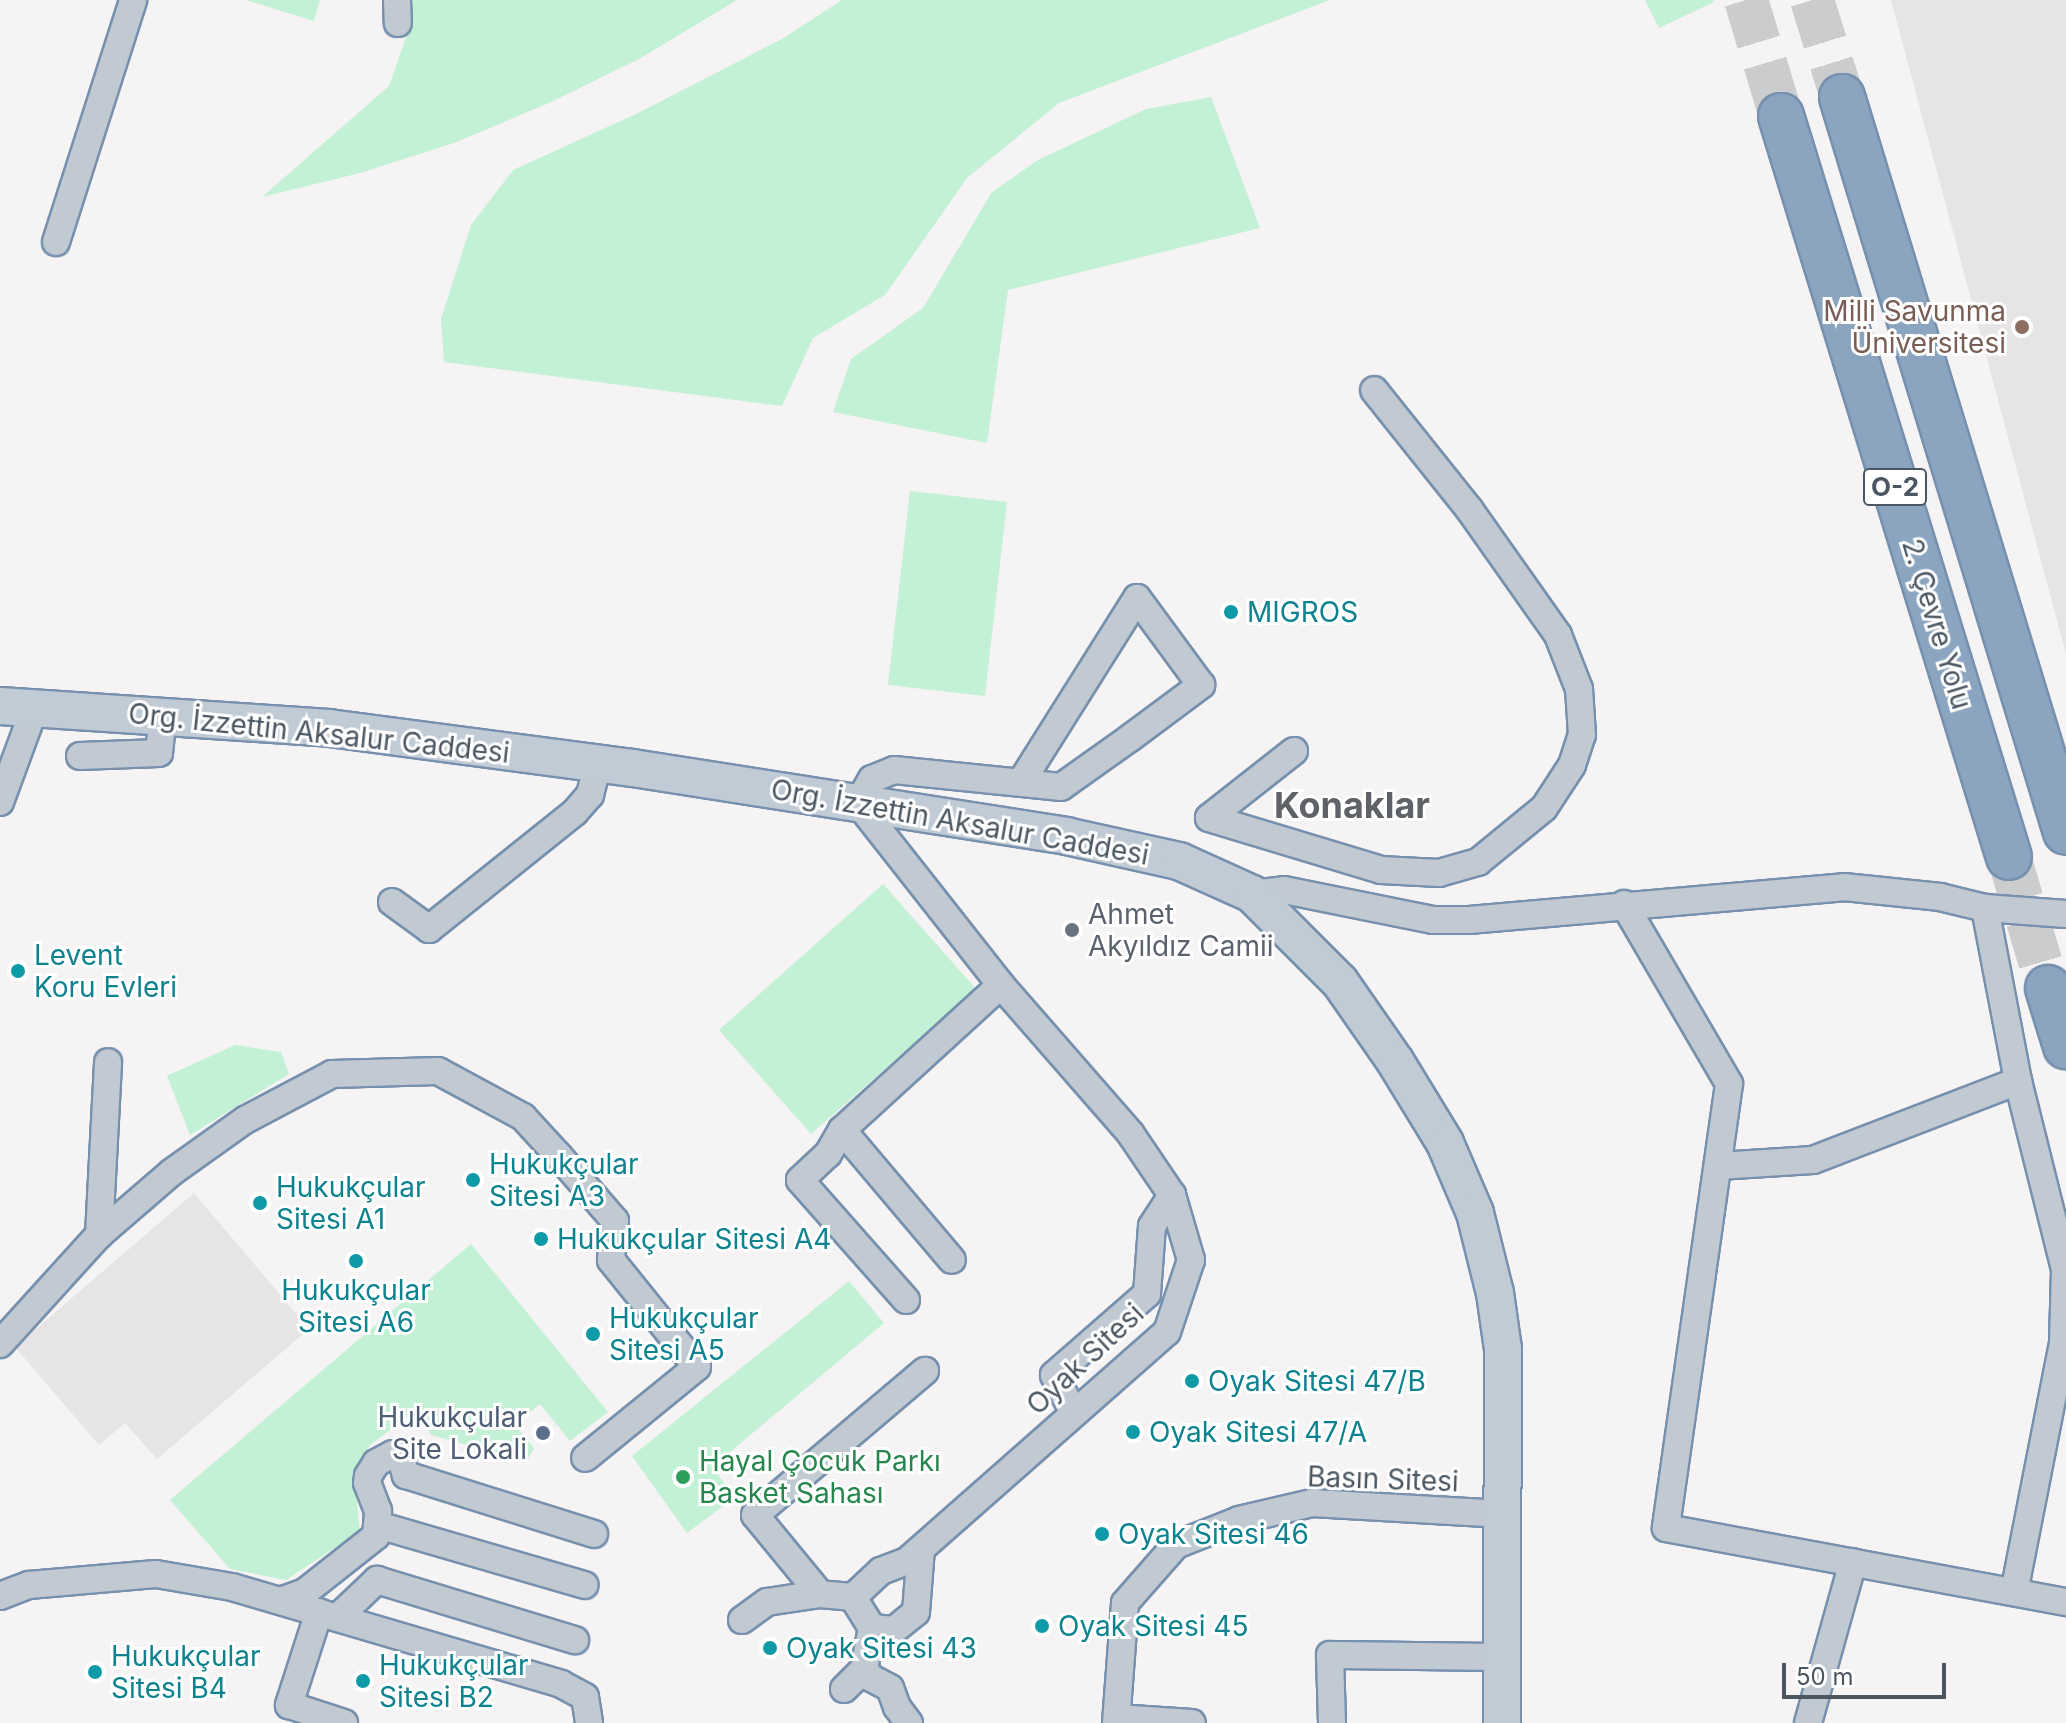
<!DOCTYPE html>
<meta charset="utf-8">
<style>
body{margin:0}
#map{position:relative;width:2066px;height:1723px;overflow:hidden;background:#f5f3f3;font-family:Inter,sans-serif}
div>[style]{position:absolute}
.education>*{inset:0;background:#e6e4e5}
.green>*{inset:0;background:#c3f1d5}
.highway-tunnel>*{height:44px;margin-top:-22px;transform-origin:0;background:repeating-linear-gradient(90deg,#caccce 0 44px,transparent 0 66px)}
.roads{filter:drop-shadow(2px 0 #7690ad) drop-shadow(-2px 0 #7690ad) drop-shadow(0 2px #7690ad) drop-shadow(0 -2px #7690ad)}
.street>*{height:26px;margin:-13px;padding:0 13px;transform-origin:13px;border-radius:13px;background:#c1cad2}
.secondary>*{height:36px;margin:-18px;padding:0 18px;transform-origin:18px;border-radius:18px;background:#c1cbd6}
.highway>*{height:44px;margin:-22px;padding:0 22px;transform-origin:22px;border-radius:22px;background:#8ba5c1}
.dots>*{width:22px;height:22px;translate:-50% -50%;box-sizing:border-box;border:4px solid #fff;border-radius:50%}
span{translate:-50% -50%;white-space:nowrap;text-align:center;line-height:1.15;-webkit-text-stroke:6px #fff;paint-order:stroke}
.shield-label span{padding:2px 6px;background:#fff;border:2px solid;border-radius:6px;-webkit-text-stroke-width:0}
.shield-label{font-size:26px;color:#4a5661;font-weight:700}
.education-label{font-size:28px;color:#785e54}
.right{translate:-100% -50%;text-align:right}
.culture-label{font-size:28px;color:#0d838f}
.left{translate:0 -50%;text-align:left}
.street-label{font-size:28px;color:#4a5661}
.worship-label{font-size:28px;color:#5b616d}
.service-label{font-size:28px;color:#4e5e75}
.leisure-label{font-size:28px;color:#27864d}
.district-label{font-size:36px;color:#5f6368;font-weight:700}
.scale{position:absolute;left:1782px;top:1663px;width:164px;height:36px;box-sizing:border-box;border:4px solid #4a5661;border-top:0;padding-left:10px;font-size:24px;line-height:28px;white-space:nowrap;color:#4a5661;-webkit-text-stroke:6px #fff;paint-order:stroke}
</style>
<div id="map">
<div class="education">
<i style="clip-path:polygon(1891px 0,2066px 0,2066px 654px)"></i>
<i style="clip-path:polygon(194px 1193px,309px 1329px,157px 1459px,125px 1423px,99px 1445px,15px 1347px)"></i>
</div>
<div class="green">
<i style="clip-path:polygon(246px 0,320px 0,314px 21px)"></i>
<i style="clip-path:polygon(406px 0,737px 0,639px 59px,549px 103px,454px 143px,360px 173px,262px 197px,389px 86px,408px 32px)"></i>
<i style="clip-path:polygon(842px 0,1330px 0,1059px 103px,967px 178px,885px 295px,813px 338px,782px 406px,444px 362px,441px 319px,471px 225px,513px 170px,638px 113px,782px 39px)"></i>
<i style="clip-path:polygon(1645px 0,1713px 0,1714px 2px,1659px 28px)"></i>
<i style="clip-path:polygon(1211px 97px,1260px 228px,1008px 290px,987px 443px,833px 412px,851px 359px,923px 308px,992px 192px,1038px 160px,1146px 109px)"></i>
<i style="clip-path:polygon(910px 491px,1007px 502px,985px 696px,888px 685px)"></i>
<i style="clip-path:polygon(883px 884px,976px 989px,811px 1134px,719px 1030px)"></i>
<i style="clip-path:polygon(235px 1045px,281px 1052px,289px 1074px,190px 1135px,167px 1076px)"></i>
<i style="clip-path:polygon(471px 1244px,608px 1412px,570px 1441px,540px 1404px,515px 1425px,534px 1448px,526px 1462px,431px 1435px,417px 1410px,370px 1445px,354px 1473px,360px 1531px,286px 1580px,230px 1569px,170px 1500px)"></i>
<i style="clip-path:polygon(849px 1281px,884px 1323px,712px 1467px,735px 1497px,687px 1533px,632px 1456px)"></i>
</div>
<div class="highway-tunnel">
<i style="left:1746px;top:0;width:121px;rotate:73.2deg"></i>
<i style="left:1812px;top:0;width:102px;rotate:72.8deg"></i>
<i style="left:2009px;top:857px;width:137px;rotate:73.4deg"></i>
</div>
<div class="roads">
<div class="street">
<i style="left:397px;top:0;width:23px;rotate:88deg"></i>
<i style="left:56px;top:242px;width:254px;rotate:-72.3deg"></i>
<i style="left:1294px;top:751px;width:108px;rotate:141.8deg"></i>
<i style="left:1209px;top:818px;width:180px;rotate:16.8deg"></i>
<i style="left:1381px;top:870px;width:58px;rotate:3deg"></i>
<i style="left:1439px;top:873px;width:41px;rotate:-15.8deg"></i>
<i style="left:1478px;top:862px;width:85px;rotate:-39.3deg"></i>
<i style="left:1544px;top:808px;width:51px;rotate:-56.9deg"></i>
<i style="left:1572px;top:765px;width:32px;rotate:-72deg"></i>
<i style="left:1582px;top:735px;width:46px;rotate:-93.7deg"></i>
<i style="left:1579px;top:689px;width:58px;rotate:-111.3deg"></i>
<i style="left:1558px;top:635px;width:154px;rotate:-125.2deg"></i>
<i style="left:1469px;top:509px;width:152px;rotate:-128.6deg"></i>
<i style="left:80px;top:756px;width:79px;rotate:-2.2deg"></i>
<i style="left:159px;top:753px;width:36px;rotate:-84deg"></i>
<i style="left:0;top:802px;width:101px;rotate:-69.8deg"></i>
<i style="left:1252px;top:894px;width:32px;rotate:-7deg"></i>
<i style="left:1284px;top:890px;width:152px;rotate:11.4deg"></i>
<i style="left:1433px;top:920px;width:36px"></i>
<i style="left:1469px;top:920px;width:376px;rotate:-5deg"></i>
<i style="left:1844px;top:887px;width:97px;rotate:5.9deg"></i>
<i style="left:1940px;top:897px;width:46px;rotate:13.7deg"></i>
<i style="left:1985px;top:908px;width:81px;rotate:4.2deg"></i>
<i style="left:392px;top:902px;width:46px;rotate:36.1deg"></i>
<i style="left:429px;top:929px;width:187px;rotate:-38.7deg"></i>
<i style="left:575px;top:812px;width:23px;rotate:-49deg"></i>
<i style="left:590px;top:795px;width:33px;rotate:-76deg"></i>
<i style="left:1624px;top:904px;width:208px;rotate:59.7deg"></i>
<i style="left:1729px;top:1084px;width:448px;rotate:98.1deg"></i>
<i style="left:1666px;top:1528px;width:407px;rotate:10.5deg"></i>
<i style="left:1985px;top:908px;width:176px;rotate:79.2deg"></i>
<i style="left:2018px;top:1081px;width:195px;rotate:76deg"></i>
<i style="left:2065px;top:1270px;width:73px;rotate:91.6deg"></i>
<i style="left:2063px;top:1343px;width:254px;rotate:101.1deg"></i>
<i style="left:842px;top:1130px;width:170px;rotate:49.8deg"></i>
<i style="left:1718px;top:1166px;width:95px;rotate:-3.6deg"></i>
<i style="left:1813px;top:1160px;width:220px;rotate:-21.1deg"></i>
<i style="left:99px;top:1235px;width:173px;rotate:-87deg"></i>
<i style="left:906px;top:1300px;width:160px;rotate:-131.5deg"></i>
<i style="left:800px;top:1180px;width:38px;rotate:-43deg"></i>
<i style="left:828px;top:1154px;width:28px;rotate:-60deg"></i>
<i style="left:842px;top:1130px;width:215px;rotate:-42.4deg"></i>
<i style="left:0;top:1344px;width:147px;rotate:-47.8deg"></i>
<i style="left:99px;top:1235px;width:96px;rotate:-40.8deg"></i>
<i style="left:172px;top:1172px;width:90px;rotate:-35.5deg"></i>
<i style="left:245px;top:1120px;width:98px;rotate:-27.9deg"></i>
<i style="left:332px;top:1074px;width:106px;rotate:-1.6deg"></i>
<i style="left:438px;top:1071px;width:97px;rotate:28.4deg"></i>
<i style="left:523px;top:1117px;width:52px;rotate:47.4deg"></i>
<i style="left:558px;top:1155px;width:87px;rotate:49.2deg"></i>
<i style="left:615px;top:1221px;width:39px;rotate:96deg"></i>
<i style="left:611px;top:1260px;width:137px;rotate:51.2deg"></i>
<i style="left:697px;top:1367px;width:144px;rotate:140.9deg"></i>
<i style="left:1074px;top:1413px;width:43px;rotate:-117.8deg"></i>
<i style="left:1054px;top:1375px;width:123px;rotate:-41.1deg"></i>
<i style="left:1147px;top:1294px;width:68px;rotate:-85.8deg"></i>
<i style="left:1152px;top:1226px;width:37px;rotate:-57deg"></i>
<i style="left:378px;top:1525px;width:215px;rotate:16.2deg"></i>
<i style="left:0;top:1596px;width:31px;rotate:-21deg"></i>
<i style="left:29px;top:1585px;width:127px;rotate:-5deg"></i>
<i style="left:156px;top:1574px;width:77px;rotate:9.7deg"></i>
<i style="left:232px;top:1587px;width:343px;rotate:16.4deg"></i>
<i style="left:561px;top:1684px;width:27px;rotate:28deg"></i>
<i style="left:585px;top:1697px;width:26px;rotate:81deg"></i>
<i style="left:853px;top:1597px;width:33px;rotate:-175deg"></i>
<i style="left:820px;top:1594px;width:102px;rotate:-129.4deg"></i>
<i style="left:755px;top:1515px;width:223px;rotate:-40.3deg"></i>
<i style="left:283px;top:1600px;width:23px;rotate:-20deg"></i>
<i style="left:305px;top:1592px;width:90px;rotate:-38.3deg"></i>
<i style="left:376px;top:1536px;width:25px;rotate:-85deg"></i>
<i style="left:378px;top:1511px;width:30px;rotate:-111deg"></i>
<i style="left:367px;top:1483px;width:7px;rotate:-82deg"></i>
<i style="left:368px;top:1476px;width:15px;rotate:-58deg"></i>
<i style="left:376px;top:1463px;width:19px;rotate:-28deg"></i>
<i style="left:393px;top:1454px;width:9px;rotate:27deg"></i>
<i style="left:401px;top:1458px;width:18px;rotate:74deg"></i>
<i style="left:406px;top:1475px;width:197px;rotate:17.4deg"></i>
<i style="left:319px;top:1612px;width:98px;rotate:107.9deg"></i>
<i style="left:289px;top:1705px;width:58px;rotate:18.1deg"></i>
<i style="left:338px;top:1617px;width:54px;rotate:-43.5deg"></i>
<i style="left:377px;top:1580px;width:207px;rotate:16.9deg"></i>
<i style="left:742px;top:1620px;width:31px;rotate:-36deg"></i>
<i style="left:767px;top:1602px;width:54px;rotate:-8.6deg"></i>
<i style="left:872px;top:1628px;width:22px;rotate:5deg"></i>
<i style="left:894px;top:1630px;width:28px;rotate:-39deg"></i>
<i style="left:916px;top:1612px;width:63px;rotate:-85.5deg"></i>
<i style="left:844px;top:1689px;width:28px;rotate:-45deg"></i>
<i style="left:1117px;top:1718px;width:75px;rotate:3.8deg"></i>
<i style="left:909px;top:1723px;width:20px;rotate:-127deg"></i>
<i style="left:897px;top:1707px;width:20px;rotate:-110deg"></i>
<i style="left:890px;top:1688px;width:21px;rotate:-152deg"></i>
<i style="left:871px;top:1678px;width:11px;rotate:-128deg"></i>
<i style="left:864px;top:1669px;width:42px;rotate:-79deg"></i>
<i style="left:872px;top:1628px;width:36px;rotate:-122deg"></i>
<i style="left:853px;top:1597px;width:38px;rotate:-43deg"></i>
<i style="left:881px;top:1571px;width:28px;rotate:-21deg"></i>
<i style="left:907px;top:1561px;width:346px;rotate:-41.4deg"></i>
<i style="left:1167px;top:1332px;width:76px;rotate:-71.6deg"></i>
<i style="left:1191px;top:1260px;width:68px;rotate:-106.3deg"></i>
<i style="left:1172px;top:1195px;width:75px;rotate:-124.1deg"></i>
<i style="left:1130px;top:1133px;width:196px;rotate:-131.1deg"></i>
<i style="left:1001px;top:985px;width:231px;rotate:-128.2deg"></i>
<i style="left:858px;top:803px;width:28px;rotate:-60deg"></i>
<i style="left:872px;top:779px;width:24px;rotate:-22deg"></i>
<i style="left:894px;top:770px;width:168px;rotate:5.8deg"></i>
<i style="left:1061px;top:787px;width:85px;rotate:-35.4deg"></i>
<i style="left:1130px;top:738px;width:89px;rotate:-36.7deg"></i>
<i style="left:1201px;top:685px;width:108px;rotate:-126.3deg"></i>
<i style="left:1137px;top:598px;width:218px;rotate:122.2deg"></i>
<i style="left:1116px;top:1723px;width:120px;rotate:-85.7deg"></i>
<i style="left:1125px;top:1603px;width:77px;rotate:-48.7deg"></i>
<i style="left:1176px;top:1545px;width:68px;rotate:-21.6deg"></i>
<i style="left:1239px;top:1520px;width:75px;rotate:-13.1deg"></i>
<i style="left:1312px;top:1503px;width:191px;rotate:3.3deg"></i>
<i style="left:1332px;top:1723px;width:68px;rotate:-91.7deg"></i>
<i style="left:1330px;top:1655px;width:173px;rotate:0.7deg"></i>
<i style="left:1808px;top:1723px;width:167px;rotate:-74.4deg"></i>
</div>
<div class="secondary">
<i style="left:0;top:706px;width:330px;rotate:3.8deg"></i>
<i style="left:329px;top:728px;width:307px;rotate:7.5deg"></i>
<i style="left:633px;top:768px;width:438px;rotate:8.9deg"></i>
<i style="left:1066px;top:836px;width:116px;rotate:12.5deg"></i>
<i style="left:1179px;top:861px;width:80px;rotate:24.3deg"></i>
<i style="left:1252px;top:894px;width:124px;rotate:45deg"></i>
<i style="left:1340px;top:982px;width:96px;rotate:55.2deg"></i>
<i style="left:1395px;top:1061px;width:96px;rotate:58.6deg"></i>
<i style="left:1445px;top:1143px;width:76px;rotate:66.8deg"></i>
<i style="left:1475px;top:1213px;width:82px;rotate:76deg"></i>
<i style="left:1495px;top:1293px;width:57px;rotate:81.9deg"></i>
<i style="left:1503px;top:1349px;width:374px;rotate:90.2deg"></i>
</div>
<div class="highway">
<i style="left:1842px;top:97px;width:768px;rotate:73.05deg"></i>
<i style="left:1781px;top:116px;width:775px;rotate:72.9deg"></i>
<i style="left:2048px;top:988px;width:61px;rotate:72.8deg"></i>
</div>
</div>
<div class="dots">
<i style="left:2022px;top:327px;background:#8d6e63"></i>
<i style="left:1231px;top:612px;background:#0f9aa8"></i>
<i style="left:1072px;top:930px;background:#6b7280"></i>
<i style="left:18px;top:971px;background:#0f9aa8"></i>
<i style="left:473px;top:1180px;background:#0f9aa8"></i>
<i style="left:260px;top:1203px;background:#0f9aa8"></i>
<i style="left:541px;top:1239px;background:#0f9aa8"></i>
<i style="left:356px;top:1261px;background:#0f9aa8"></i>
<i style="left:593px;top:1334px;background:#0f9aa8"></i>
<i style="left:1192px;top:1381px;background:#0f9aa8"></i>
<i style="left:1133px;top:1432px;background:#0f9aa8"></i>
<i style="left:543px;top:1433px;background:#5c6f8a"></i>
<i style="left:683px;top:1477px;background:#2e9e5b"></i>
<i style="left:1102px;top:1534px;background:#0f9aa8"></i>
<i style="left:1042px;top:1626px;background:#0f9aa8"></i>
<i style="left:770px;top:1648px;background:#0f9aa8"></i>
<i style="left:95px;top:1672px;background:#0f9aa8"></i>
<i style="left:363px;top:1681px;background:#0f9aa8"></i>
</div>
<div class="shield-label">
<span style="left:1895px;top:487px">O-2</span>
</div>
<div class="education-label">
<span class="right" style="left:2006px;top:327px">Milli Savunma<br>Üniversitesi</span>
</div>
<div class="culture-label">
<span class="left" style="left:1247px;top:612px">MIGROS</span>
<span class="left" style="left:34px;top:971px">Levent<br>Koru Evleri</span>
<span class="left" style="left:489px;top:1180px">Hukukçular<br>Sitesi A3</span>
<span class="left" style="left:276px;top:1203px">Hukukçular<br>Sitesi A1</span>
<span class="left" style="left:557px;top:1239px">Hukukçular Sitesi A4</span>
<span style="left:356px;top:1306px">Hukukçular<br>Sitesi A6</span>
<span class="left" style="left:609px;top:1334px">Hukukçular<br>Sitesi A5</span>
<span class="left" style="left:1208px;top:1381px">Oyak Sitesi 47/B</span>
<span class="left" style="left:1149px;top:1432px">Oyak Sitesi 47/A</span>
<span class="left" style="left:1118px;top:1534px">Oyak Sitesi 46</span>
<span class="left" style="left:1058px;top:1626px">Oyak Sitesi 45</span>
<span class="left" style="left:786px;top:1648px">Oyak Sitesi 43</span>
<span class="left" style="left:111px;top:1672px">Hukukçular<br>Sitesi B4</span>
<span class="left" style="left:379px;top:1681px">Hukukçular<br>Sitesi B2</span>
</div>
<div class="street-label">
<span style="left:1937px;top:624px;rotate:73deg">2. Çevre Yolu</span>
<span style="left:319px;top:733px;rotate:6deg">Org. İzzettin Aksalur Caddesi</span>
<span style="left:960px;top:822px;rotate:10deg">Org. İzzettin Aksalur Caddesi</span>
<span style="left:1085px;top:1359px;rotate:-43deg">Oyak Sitesi</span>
<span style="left:1383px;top:1479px;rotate:2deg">Basın Sitesi</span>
</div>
<div class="worship-label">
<span class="left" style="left:1088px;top:930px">Ahmet<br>Akyıldız Camii</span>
</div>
<div class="service-label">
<span class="right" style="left:527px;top:1433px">Hukukçular<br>Site Lokali</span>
</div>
<div class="leisure-label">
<span class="left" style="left:699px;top:1477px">Hayal Çocuk Parkı<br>Basket Sahası</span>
</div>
<div class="district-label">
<span style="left:1352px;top:806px">Konaklar</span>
</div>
<div class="scale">50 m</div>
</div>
